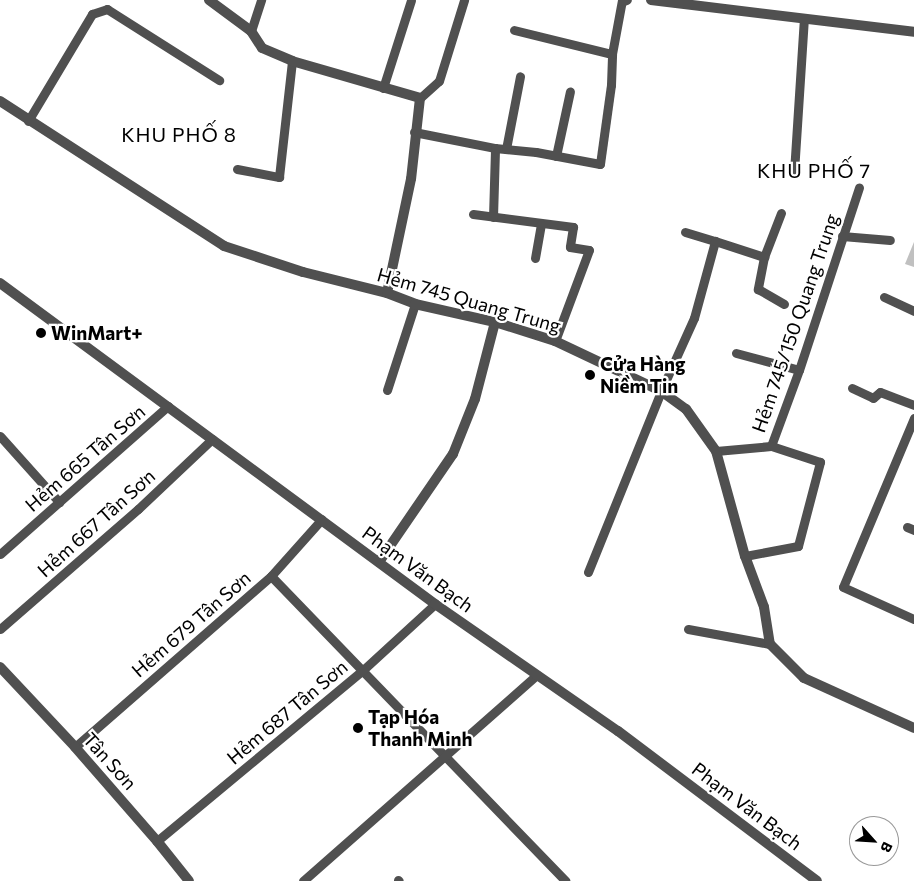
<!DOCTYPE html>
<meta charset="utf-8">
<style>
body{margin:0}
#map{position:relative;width:914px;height:881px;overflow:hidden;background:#fff;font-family:Commissioner,sans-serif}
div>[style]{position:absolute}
.building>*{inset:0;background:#c0c0c0}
.service>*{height:9px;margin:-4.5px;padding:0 4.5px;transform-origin:4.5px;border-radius:4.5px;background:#505050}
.minor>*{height:10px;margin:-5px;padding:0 5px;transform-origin:5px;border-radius:5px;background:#505050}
.tertiary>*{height:10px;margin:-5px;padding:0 5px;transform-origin:5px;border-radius:5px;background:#505050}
.dots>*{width:14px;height:14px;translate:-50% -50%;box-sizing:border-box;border:2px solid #fff;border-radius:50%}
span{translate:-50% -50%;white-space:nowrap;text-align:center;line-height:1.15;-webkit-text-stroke:4.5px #fff;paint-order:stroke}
.street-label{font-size:19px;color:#000}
.poi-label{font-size:19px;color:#000;font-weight:700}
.left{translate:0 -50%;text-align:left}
.neighbourhood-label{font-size:20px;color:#000;letter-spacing:1px}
.north{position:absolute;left:849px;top:816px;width:50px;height:50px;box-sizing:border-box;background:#fff;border:1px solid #999;border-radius:50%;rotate:116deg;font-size:14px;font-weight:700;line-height:20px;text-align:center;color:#000}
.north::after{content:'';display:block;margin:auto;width:18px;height:22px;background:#000;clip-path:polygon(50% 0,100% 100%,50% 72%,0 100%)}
</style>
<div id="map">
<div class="building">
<i style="clip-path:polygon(914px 242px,914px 267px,905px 264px)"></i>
</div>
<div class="service">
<i style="left:514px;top:30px;width:101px;rotate:13.8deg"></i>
<i style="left:251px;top:31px;width:33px;rotate:-72deg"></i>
<i style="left:383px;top:88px;width:92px;rotate:-72.3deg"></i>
<i style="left:420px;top:98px;width:25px;rotate:-42deg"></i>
<i style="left:439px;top:81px;width:85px;rotate:-72.8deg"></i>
<i style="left:28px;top:121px;width:125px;rotate:-59.1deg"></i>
<i style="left:92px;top:14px;width:16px;rotate:-18deg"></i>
<i style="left:107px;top:9px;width:133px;rotate:32.4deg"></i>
<i style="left:414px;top:132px;width:83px;rotate:11.2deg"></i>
<i style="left:495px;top:148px;width:41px;rotate:5.6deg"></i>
<i style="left:536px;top:152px;width:65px;rotate:10.6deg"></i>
<i style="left:600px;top:164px;width:80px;rotate:-82.1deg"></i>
<i style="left:611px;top:85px;width:31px;rotate:-88deg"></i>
<i style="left:612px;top:54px;width:55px;rotate:-79.5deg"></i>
<i style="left:506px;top:149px;width:74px;rotate:-79.1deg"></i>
<i style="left:556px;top:156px;width:66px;rotate:-77.8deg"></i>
<i style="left:237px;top:169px;width:43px;rotate:10.8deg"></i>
<i style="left:279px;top:177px;width:117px;rotate:-83.6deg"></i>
<i style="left:794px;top:172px;width:153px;rotate:-86.3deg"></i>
<i style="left:781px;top:213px;width:47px;rotate:111.1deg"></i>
<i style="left:764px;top:257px;width:33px;rotate:101deg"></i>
<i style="left:758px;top:289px;width:30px;rotate:30deg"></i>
<i style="left:473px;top:214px;width:101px;rotate:7.4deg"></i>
<i style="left:573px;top:227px;width:20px;rotate:99deg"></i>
<i style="left:570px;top:247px;width:19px;rotate:9deg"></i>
<i style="left:589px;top:250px;width:97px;rotate:110.5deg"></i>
<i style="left:493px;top:217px;width:69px;rotate:-88.3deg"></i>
<i style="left:685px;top:232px;width:31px;rotate:17deg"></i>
<i style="left:842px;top:236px;width:48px;rotate:4.8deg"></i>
<i style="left:535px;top:258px;width:35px;rotate:-80deg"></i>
<i style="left:884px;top:297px;width:33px;rotate:25deg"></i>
<i style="left:736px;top:353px;width:65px;rotate:15.1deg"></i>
<i style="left:852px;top:388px;width:23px;rotate:25deg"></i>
<i style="left:873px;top:398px;width:9px;rotate:-41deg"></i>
<i style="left:880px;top:392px;width:36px;rotate:21deg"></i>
<i style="left:387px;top:390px;width:90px;rotate:-72deg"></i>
<i style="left:914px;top:418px;width:183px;rotate:112.8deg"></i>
<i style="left:843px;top:587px;width:78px;rotate:24.3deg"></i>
<i style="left:0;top:436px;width:89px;rotate:48.2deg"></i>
<i style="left:716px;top:451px;width:55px;rotate:-5.2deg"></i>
<i style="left:771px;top:446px;width:81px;rotate:-69.8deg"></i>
<i style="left:799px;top:370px;width:192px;rotate:-71.8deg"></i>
<i style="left:907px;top:527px;width:8px;rotate:23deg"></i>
<i style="left:0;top:554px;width:224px;rotate:-41.4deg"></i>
<i style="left:745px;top:556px;width:54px;rotate:-10.7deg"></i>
<i style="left:798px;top:546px;width:87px;rotate:-75.3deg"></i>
<i style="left:820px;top:462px;width:52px;rotate:-161.9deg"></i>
<i style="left:588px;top:572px;width:195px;rotate:-68deg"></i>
<i style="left:661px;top:391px;width:80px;rotate:-65.7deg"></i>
<i style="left:694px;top:318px;width:80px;rotate:-74.7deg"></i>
<i style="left:715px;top:241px;width:52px;rotate:18.1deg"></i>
<i style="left:271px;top:576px;width:424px;rotate:46deg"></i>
<i style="left:0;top:629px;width:183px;rotate:-41deg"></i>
<i style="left:138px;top:509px;width:102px;rotate:-43.4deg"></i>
<i style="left:688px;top:629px;width:83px;rotate:10.4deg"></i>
<i style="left:75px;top:747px;width:260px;rotate:-41.1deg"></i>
<i style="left:271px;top:576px;width:76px;rotate:-48.2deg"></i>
<i style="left:157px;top:841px;width:268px;rotate:-39.7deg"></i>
<i style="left:363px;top:670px;width:98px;rotate:-42.5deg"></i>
<i style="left:398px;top:880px;width:1px;rotate:45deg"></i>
<i style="left:303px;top:881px;width:312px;rotate:-41.4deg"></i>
</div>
<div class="minor">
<i style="left:209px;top:0;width:52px;rotate:36.4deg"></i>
<i style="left:251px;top:31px;width:20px;rotate:57deg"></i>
<i style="left:262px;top:48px;width:33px;rotate:23deg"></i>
<i style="left:292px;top:61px;width:133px;rotate:16.1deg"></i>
<i style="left:420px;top:98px;width:81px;rotate:96.3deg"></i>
<i style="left:411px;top:179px;width:116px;rotate:101.9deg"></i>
<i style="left:651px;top:0;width:265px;rotate:6.9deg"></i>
<i style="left:624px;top:1px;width:3px;rotate:-18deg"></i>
<i style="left:0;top:101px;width:267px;rotate:32.9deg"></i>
<i style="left:224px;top:246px;width:83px;rotate:18.2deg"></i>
<i style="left:303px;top:272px;width:87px;rotate:14deg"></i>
<i style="left:387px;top:293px;width:30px;rotate:21deg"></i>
<i style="left:415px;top:304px;width:82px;rotate:12.7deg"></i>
<i style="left:495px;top:322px;width:63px;rotate:17.6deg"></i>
<i style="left:555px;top:341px;width:117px;rotate:25.3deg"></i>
<i style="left:661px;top:391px;width:31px;rotate:36deg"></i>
<i style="left:686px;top:409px;width:52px;rotate:54.5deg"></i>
<i style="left:716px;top:451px;width:109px;rotate:74.6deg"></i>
<i style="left:745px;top:556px;width:54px;rotate:69.6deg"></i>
<i style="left:764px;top:607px;width:37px;rotate:81deg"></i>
<i style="left:770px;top:644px;width:48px;rotate:45deg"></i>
<i style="left:804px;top:678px;width:121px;rotate:24.4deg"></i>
<i style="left:379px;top:562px;width:131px;rotate:-55.6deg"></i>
<i style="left:453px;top:454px;width:59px;rotate:-68.2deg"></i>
<i style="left:475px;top:399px;width:80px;rotate:-75.4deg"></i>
</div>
<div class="tertiary">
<i style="left:0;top:283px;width:541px;rotate:36.42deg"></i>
<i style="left:435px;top:604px;width:223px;rotate:34.8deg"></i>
<i style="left:618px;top:731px;width:249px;rotate:37deg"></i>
<i style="left:0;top:667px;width:110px;rotate:46.8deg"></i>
<i style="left:75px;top:747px;width:125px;rotate:48.9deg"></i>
<i style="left:157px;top:841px;width:51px;rotate:51.3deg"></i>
</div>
<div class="dots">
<i style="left:41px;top:333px;background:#000"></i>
<i style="left:590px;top:375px;background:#000"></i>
<i style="left:358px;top:728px;background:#000"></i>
</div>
<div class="street-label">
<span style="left:469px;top:300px;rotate:16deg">Hẻm 745 Quang Trung</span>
<span style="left:795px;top:323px;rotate:-71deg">Hẻm 745/150 Quang Trung</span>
<span style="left:85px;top:458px;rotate:-41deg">Hẻm 665 Tân Sơn</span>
<span style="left:96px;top:523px;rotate:-42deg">Hẻm 667 Tân Sơn</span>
<span style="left:418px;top:569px;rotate:36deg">Phạm Văn Bạch</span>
<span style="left:191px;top:624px;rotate:-41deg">Hẻm 679 Tân Sơn</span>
<span style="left:287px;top:712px;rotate:-40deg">Hẻm 687 Tân Sơn</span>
<span style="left:110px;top:761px;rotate:48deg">Tân Sơn</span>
<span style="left:747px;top:806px;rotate:37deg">Phạm Văn Bạch</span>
</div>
<div class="poi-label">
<span class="left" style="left:51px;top:333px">WinMart+</span>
<span class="left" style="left:600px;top:375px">Cửa Hàng<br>Niềm Tin</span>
<span class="left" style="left:368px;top:728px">Tạp Hóa<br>Thanh Minh</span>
</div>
<div class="neighbourhood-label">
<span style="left:179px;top:134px">KHU PHỐ 8</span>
<span style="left:814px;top:170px">KHU PHỐ 7</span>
</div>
<div class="north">B</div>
</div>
